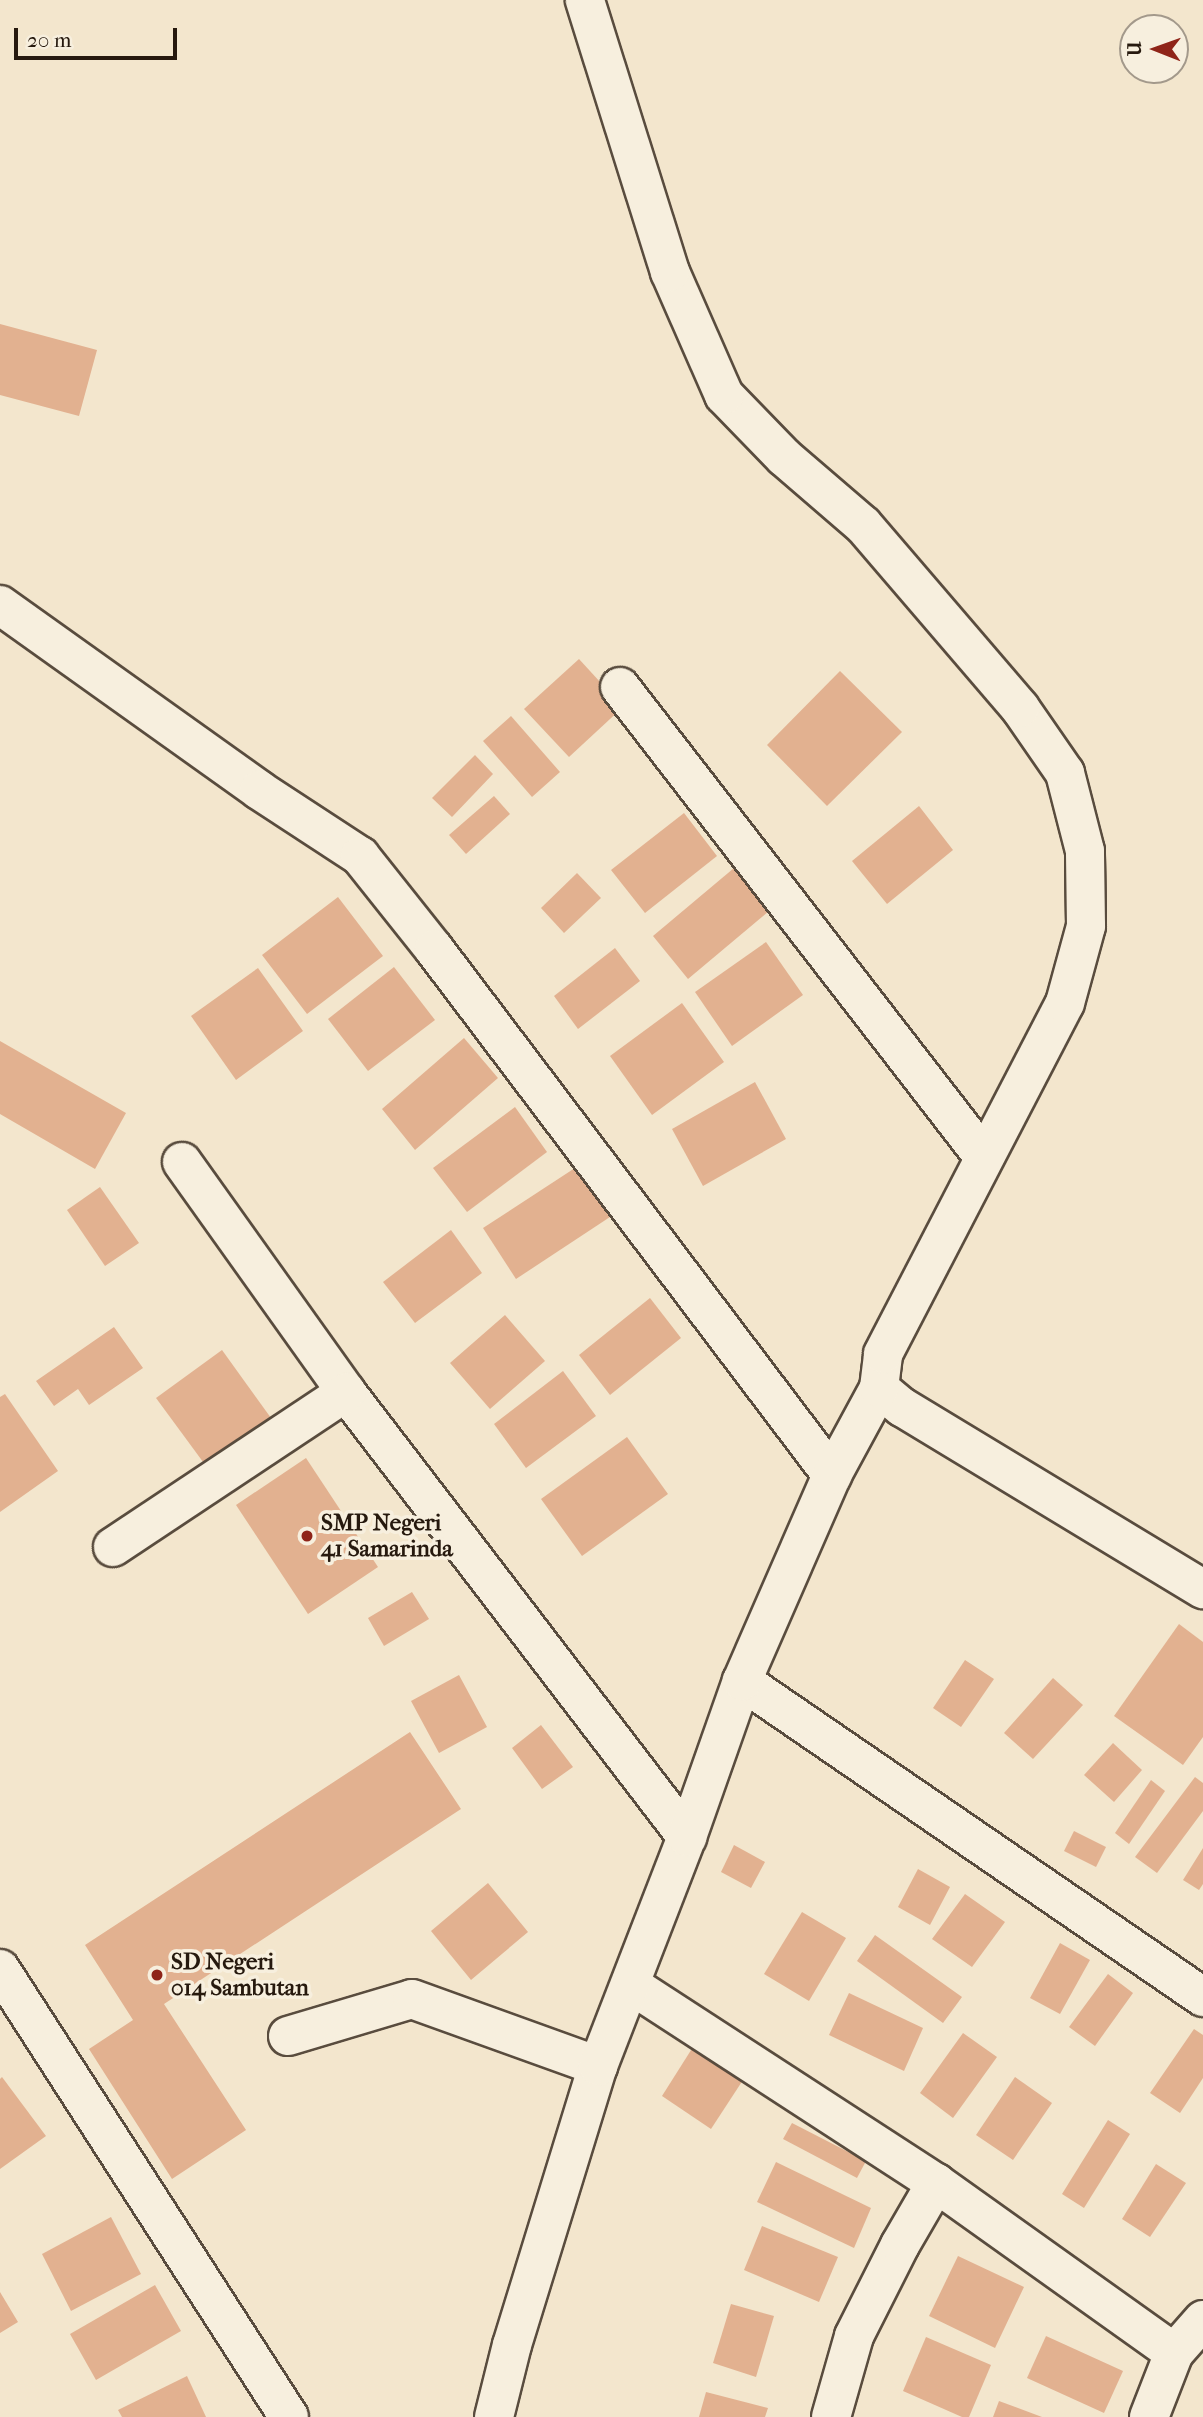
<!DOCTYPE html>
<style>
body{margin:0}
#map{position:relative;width:1203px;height:2417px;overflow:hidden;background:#f3e6cd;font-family:"IM FELL French Canon",serif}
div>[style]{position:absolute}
.building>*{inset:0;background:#e2b190}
.roads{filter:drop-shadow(2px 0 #594c3e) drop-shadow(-2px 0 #594c3e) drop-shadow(0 2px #594c3e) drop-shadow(0 -2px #594c3e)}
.minor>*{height:38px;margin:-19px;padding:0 19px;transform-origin:19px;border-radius:19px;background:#f7efde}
.dots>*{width:19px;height:19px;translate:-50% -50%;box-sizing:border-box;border:4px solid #f7efde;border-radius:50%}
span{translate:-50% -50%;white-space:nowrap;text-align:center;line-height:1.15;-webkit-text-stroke:7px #f7efde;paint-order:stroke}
.poi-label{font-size:23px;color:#26190e;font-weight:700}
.left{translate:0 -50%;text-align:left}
.north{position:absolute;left:1119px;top:14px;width:70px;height:70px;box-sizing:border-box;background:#f7efde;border:2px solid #a3998b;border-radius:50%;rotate:271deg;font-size:19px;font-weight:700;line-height:28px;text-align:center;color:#26190e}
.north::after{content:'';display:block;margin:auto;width:24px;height:32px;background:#8f2418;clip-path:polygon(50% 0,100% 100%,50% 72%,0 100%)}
.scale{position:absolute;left:14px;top:28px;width:163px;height:32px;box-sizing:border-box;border:4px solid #26190e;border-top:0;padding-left:9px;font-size:21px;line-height:24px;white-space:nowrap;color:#26190e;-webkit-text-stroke:5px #f7efde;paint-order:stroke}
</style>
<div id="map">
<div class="building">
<i style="clip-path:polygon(0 324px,97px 350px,79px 416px,0 395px)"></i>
<i style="clip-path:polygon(579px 659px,623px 707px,569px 757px,524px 709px)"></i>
<i style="clip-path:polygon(840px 671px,902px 732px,827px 806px,767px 745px)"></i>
<i style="clip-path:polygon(511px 716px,560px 772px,532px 797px,483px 741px)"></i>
<i style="clip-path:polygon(475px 755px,493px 774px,452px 817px,432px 798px)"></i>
<i style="clip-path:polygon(494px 796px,510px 814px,466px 854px,449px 835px)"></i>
<i style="clip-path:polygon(919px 806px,953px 850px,887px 904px,852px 861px)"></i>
<i style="clip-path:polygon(684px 813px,717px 856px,645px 913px,611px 870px)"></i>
<i style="clip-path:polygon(734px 868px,769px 911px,688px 979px,653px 936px)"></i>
<i style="clip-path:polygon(577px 873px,601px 898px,564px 933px,541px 908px)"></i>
<i style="clip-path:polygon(338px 897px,383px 956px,307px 1014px,262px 955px)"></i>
<i style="clip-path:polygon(766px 942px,803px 995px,732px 1046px,695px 992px)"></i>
<i style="clip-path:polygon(615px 948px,640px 981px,578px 1029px,554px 996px)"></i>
<i style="clip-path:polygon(394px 967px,435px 1020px,368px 1071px,328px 1019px)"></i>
<i style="clip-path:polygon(258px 968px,303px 1031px,236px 1080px,191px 1016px)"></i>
<i style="clip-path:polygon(682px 1003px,724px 1062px,652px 1115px,610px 1056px)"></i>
<i style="clip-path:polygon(464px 1038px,498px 1078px,415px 1150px,382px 1109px)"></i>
<i style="clip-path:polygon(0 1041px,126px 1113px,95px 1169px,0 1114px)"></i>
<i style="clip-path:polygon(755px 1082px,786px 1139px,703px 1186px,672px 1129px)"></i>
<i style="clip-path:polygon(515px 1107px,547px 1152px,467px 1212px,433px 1168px)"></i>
<i style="clip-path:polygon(578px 1166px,610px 1217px,516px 1279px,483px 1228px)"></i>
<i style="clip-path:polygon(100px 1187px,139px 1243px,105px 1266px,67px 1210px)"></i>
<i style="clip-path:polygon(451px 1230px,482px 1273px,415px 1323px,383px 1282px)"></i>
<i style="clip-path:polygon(650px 1298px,681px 1338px,610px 1395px,579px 1355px)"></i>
<i style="clip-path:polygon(505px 1315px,545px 1361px,490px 1409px,450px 1363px)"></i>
<i style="clip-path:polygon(114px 1327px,143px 1368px,89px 1405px,78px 1389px,54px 1406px,36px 1381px)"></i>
<i style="clip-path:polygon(222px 1350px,271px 1418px,206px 1466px,156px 1398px)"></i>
<i style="clip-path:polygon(563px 1371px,596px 1416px,526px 1468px,494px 1424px)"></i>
<i style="clip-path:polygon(5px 1394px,58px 1471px,0 1512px,0 1397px)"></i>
<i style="clip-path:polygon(627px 1437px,668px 1494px,582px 1556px,541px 1499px)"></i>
<i style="clip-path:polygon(306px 1458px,378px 1567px,308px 1614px,236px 1505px)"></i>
<i style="clip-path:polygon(412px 1592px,429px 1619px,384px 1646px,368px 1618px)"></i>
<i style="clip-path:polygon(1179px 1624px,1203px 1642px,1203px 1737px,1183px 1765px,1114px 1716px)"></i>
<i style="clip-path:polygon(965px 1660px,994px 1679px,961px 1727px,933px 1708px)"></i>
<i style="clip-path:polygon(459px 1675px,487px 1727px,439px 1753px,411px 1701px)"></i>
<i style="clip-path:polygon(1053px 1678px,1083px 1705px,1033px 1759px,1004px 1733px)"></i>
<i style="clip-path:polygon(541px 1725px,573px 1767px,542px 1789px,512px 1748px)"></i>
<i style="clip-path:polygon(410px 1732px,461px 1809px,164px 2004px,246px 2130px,172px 2179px,89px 2049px,133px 2020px,85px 1945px)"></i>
<i style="clip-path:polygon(1113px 1743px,1142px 1770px,1114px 1802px,1084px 1775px)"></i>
<i style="clip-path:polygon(1195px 1777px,1203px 1783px,1203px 1811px,1157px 1873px,1135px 1857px)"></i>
<i style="clip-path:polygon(1151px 1780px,1165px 1791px,1129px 1844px,1115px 1833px)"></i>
<i style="clip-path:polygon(1074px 1831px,1106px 1847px,1096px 1867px,1064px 1851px)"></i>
<i style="clip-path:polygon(734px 1845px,765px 1862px,751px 1888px,721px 1872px)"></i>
<i style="clip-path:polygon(1203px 1848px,1203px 1884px,1199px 1890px,1183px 1880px)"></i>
<i style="clip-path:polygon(918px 1869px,950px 1887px,930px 1925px,898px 1907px)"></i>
<i style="clip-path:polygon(488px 1883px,528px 1932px,471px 1980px,431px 1931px)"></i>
<i style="clip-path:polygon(965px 1894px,1005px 1922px,972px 1967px,932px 1939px)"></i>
<i style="clip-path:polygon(802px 1912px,846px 1938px,809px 2001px,764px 1974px)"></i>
<i style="clip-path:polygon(875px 1935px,962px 1997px,943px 2023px,857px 1961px)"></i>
<i style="clip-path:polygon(1060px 1943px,1090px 1960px,1060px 2014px,1030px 1998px)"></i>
<i style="clip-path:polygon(1108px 1974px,1133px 1993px,1095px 2046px,1069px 2027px)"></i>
<i style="clip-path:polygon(849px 1993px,923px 2028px,904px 2071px,829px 2035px)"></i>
<i style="clip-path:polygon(1194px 2029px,1203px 2035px,1203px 2078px,1180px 2113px,1150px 2093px)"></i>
<i style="clip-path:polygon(963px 2033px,997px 2057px,953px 2118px,920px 2093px)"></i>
<i style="clip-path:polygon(693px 2047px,743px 2080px,711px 2129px,662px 2096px)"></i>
<i style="clip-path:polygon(2px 2077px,46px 2136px,0 2169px,0 2079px)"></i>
<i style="clip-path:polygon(1015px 2077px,1052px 2103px,1013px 2160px,976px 2135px)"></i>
<i style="clip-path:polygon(1108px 2120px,1130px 2134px,1084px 2208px,1062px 2194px)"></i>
<i style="clip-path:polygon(792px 2123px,866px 2161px,857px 2178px,783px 2139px)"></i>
<i style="clip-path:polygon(776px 2162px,871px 2208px,854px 2248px,757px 2202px)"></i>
<i style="clip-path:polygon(1156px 2164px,1186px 2183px,1150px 2237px,1122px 2219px)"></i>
<i style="clip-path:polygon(111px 2217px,141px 2274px,71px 2311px,42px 2254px)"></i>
<i style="clip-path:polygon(762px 2226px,838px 2257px,819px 2302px,744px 2270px)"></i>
<i style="clip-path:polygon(958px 2256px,1024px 2287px,995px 2348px,929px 2316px)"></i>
<i style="clip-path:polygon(155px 2285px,181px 2331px,96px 2380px,70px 2334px)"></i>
<i style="clip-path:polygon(0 2292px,18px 2322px,0 2333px)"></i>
<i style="clip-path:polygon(731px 2304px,774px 2316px,756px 2377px,713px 2363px)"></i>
<i style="clip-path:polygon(1046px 2336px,1123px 2371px,1104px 2413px,1027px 2378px)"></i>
<i style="clip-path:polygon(926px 2337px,991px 2365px,969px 2417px,962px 2417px,903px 2391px)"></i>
<i style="clip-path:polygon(187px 2376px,206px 2417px,122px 2417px,118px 2410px)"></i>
<i style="clip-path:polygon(706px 2392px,768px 2408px,765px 2417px,699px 2417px)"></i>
<i style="clip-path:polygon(999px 2401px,1042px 2417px,993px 2417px)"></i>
</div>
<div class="roads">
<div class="minor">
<i style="left:0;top:605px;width:318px;rotate:35.5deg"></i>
<i style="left:259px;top:790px;width:121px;rotate:33.2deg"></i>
<i style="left:360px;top:856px;width:119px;rotate:51.5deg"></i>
<i style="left:434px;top:949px;width:660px;rotate:52.89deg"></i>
<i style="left:620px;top:687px;width:593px;rotate:52.26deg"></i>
<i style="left:182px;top:1162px;width:282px;rotate:54.5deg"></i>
<i style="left:346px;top:1392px;width:561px;rotate:52.54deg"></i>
<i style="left:879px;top:1388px;width:30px;rotate:40deg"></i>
<i style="left:902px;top:1407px;width:352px;rotate:31.2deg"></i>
<i style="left:113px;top:1547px;width:280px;rotate:-33.6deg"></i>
<i style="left:742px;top:1681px;width:559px;rotate:34.43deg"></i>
<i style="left:0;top:1969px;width:533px;rotate:57.17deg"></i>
<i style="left:631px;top:1985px;width:364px;rotate:33deg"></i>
<i style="left:936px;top:2183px;width:292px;rotate:35.5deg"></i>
<i style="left:288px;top:2036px;width:129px;rotate:-16.6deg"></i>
<i style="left:412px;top:1999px;width:198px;rotate:19.8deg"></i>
<i style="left:494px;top:2417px;width:74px;rotate:-76deg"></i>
<i style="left:512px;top:2345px;width:292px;rotate:-72.9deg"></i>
<i style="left:598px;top:2066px;width:246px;rotate:-68.8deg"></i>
<i style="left:687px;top:1837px;width:165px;rotate:-70.6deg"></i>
<i style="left:742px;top:1681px;width:225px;rotate:-66.4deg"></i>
<i style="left:832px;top:1475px;width:99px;rotate:-61.6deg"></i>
<i style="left:879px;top:1388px;width:34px;rotate:-83deg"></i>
<i style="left:883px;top:1354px;width:395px;rotate:-62.6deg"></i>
<i style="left:1065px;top:1003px;width:80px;rotate:-74.7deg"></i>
<i style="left:1086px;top:926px;width:75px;rotate:-90.8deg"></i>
<i style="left:1085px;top:851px;width:81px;rotate:-104.4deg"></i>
<i style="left:1065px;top:773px;width:79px;rotate:-124.7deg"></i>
<i style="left:1020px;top:708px;width:241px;rotate:-130.6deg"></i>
<i style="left:863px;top:525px;width:104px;rotate:-139.3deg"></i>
<i style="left:784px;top:457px;width:86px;rotate:-134.1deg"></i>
<i style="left:724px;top:395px;width:134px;rotate:-113.7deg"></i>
<i style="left:670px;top:272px;width:285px;rotate:-107.4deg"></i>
<i style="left:831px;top:2417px;width:84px;rotate:-74.1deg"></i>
<i style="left:854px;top:2336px;width:102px;rotate:-63.2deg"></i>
<i style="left:900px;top:2245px;width:72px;rotate:-59.9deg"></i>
<i style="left:1149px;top:2417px;width:69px;rotate:-68.7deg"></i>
<i style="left:1174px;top:2353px;width:44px;rotate:-48.7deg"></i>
</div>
</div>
<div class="dots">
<i style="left:307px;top:1536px;background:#8f2418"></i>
<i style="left:157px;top:1975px;background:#8f2418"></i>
</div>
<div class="poi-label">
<span class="left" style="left:321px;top:1536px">SMP Negeri<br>41 Samarinda</span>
<span class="left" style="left:171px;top:1975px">SD Negeri<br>014 Sambutan</span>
</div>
<div class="north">U</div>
<div class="scale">20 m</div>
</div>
